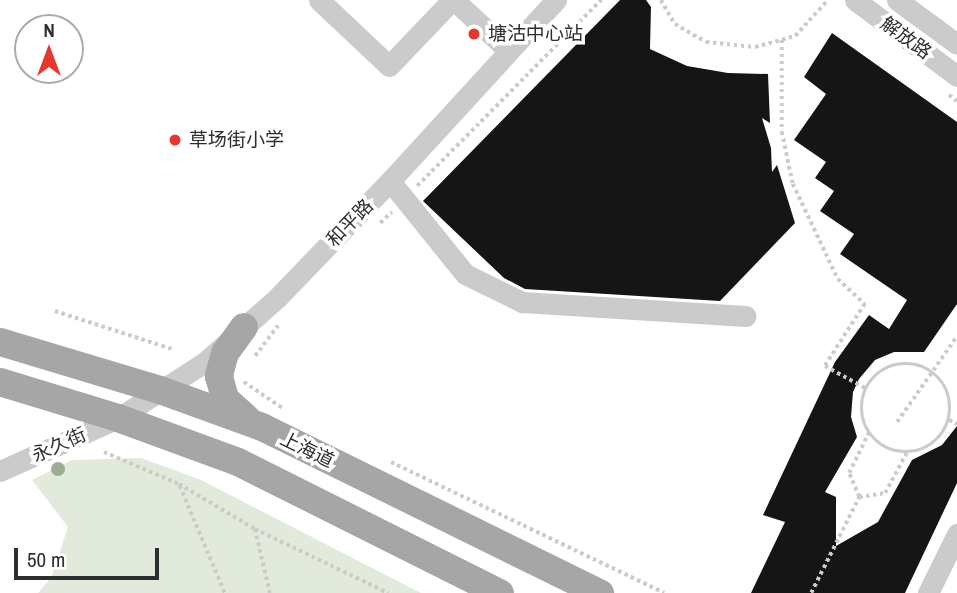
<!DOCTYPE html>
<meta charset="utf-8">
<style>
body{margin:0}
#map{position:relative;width:957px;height:593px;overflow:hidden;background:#fff;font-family:"Archivo Narrow","Noto Sans SC",sans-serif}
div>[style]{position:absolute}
.green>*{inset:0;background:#e2ebdb}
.building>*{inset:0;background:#151515}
.path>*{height:3.5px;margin-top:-1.75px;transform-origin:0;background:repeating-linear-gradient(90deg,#cbcbcb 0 3.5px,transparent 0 7px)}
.path>.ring{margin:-1.75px;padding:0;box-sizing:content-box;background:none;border:3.5px solid #cbcbcb;border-radius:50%}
.minor>*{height:21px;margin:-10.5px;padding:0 10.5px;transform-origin:10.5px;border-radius:10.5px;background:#cbcbcb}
.major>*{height:28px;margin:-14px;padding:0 14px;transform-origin:14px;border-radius:14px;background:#a6a6a6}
.trees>*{width:14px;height:14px;margin:-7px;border-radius:50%;background:#9cad93}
.dots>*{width:19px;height:19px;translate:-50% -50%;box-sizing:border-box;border:4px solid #fff;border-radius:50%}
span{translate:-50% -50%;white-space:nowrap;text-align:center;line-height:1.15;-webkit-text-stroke:7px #fff;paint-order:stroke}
.poi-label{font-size:19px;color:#2e2e2e}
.left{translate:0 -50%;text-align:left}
.street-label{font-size:19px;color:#2e2e2e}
.north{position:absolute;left:14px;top:14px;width:70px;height:70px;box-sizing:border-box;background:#fff;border:2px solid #ababab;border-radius:50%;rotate:0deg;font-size:19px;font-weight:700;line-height:28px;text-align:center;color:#2e2e2e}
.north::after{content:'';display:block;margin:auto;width:24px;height:32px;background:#e7362d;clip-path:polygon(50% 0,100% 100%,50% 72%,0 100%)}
.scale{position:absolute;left:14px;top:548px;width:145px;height:32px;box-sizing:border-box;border:4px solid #2e2e2e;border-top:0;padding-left:9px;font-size:21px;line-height:24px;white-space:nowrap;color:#2e2e2e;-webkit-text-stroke:5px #fff;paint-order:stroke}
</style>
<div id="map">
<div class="green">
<i style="clip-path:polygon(141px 458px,201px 480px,421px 593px,38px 593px,51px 578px,68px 527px,32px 480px,72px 460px)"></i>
</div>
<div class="building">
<i style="clip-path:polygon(620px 0,646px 0,651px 7px,650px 49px,687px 66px,728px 73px,768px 74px,770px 123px,762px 118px,771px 148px,772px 172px,777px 165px,795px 223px,720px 301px,525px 289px,504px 278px,423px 201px)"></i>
<i style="clip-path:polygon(832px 33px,957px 122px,957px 304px,924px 352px,894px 352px,875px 360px,859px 379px,853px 392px,851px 417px,857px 437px,825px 492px,836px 497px,836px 546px,878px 522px,912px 460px,942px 445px,957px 426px,957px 483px,905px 593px,751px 593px,785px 522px,763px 515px,835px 362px,869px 315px,889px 329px,907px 300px,840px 254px,854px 234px,820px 211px,834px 191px,815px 178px,826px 162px,794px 140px,826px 94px,804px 77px)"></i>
</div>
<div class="path">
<i style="left:661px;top:0;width:28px;rotate:60deg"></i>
<i style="left:675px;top:24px;width:36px;rotate:30deg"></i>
<i style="left:706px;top:42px;width:49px;rotate:5.8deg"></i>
<i style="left:755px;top:47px;width:41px;rotate:-15.4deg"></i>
<i style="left:795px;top:36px;width:47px;rotate:-47.6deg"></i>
<i style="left:782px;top:40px;width:92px;rotate:90deg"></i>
<i style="left:782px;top:132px;width:53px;rotate:78.1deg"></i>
<i style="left:793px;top:184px;width:105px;rotate:64.7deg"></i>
<i style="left:838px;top:279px;width:37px;rotate:43deg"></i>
<i style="left:865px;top:304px;width:74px;rotate:122.8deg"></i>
<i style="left:825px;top:366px;width:48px;rotate:28.7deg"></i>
<i style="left:949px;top:95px;width:10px;rotate:37deg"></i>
<i style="left:417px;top:186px;width:262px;rotate:-45.3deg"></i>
<i style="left:380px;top:223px;width:16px;rotate:-43deg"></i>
<i style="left:55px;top:311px;width:126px;rotate:18deg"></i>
<i style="left:255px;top:356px;width:38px;rotate:-53deg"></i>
<i class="ring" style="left:862px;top:364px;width:84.5px;height:84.5px"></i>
<i style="left:244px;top:382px;width:48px;rotate:34deg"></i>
<i style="left:949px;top:420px;width:9px;rotate:27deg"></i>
<i style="left:897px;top:422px;width:105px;rotate:-55.1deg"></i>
<i style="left:104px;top:452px;width:82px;rotate:23.1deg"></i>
<i style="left:179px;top:484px;width:88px;rotate:30.6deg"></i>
<i style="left:255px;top:529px;width:148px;rotate:25.7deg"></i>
<i style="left:391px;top:462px;width:303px;rotate:25.6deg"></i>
<i style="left:180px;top:486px;width:116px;rotate:67.2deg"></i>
<i style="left:859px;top:497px;width:26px;rotate:-9deg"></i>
<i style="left:885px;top:493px;width:47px;rotate:-61.8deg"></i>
<i style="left:255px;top:529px;width:66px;rotate:76.8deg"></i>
<i style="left:811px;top:593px;width:107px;rotate:-63.4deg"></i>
<i style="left:859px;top:497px;width:26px;rotate:-113deg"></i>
<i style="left:849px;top:473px;width:46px;rotate:-64deg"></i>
</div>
<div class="minor">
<i style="left:319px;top:0;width:96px;rotate:43.3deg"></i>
<i style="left:389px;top:66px;width:91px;rotate:-46.3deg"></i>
<i style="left:454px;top:0;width:75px;rotate:42.8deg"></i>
<i style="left:855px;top:0;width:127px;rotate:36.7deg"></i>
<i style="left:897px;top:0;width:74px;rotate:36.3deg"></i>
<i style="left:390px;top:181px;width:119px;rotate:51.1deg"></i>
<i style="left:465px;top:274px;width:64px;rotate:26.2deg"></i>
<i style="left:522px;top:302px;width:224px;rotate:3.6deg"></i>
<i style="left:0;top:471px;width:129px;rotate:-24.2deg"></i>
<i style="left:118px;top:418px;width:103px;rotate:-32.8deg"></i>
<i style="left:205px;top:362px;width:96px;rotate:-41.6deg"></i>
<i style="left:277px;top:298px;width:163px;rotate:-46deg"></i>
<i style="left:390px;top:181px;width:246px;rotate:-47.5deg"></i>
<i style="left:928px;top:593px;width:66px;rotate:-63.8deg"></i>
</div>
<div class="major">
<i style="left:244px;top:327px;width:32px;rotate:126deg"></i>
<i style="left:225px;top:353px;width:24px;rotate:105deg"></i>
<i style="left:219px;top:376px;width:24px;rotate:75deg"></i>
<i style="left:225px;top:399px;width:30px;rotate:42deg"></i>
<i style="left:0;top:342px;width:167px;rotate:16.7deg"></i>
<i style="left:160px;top:390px;width:109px;rotate:19.9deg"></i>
<i style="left:262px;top:427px;width:377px;rotate:26.2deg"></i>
<i style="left:0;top:382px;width:123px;rotate:17deg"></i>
<i style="left:118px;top:418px;width:128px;rotate:20.1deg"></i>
<i style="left:238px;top:462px;width:293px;rotate:26.6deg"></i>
</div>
<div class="trees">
<i style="left:58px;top:469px"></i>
</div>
<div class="dots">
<i style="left:474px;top:34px;background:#e7362d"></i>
<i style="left:175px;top:140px;background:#e7362d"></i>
</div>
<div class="poi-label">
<span class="left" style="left:488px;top:34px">塘沽中心站</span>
<span class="left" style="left:189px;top:140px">草场街小学</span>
</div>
<div class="street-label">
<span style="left:906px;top:38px;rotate:36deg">解放路</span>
<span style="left:350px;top:223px;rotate:-46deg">和平路</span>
<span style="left:59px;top:445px;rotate:-24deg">永久街</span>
<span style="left:307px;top:450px;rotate:26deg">上海道</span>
</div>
<div class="north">N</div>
<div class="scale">50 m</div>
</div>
